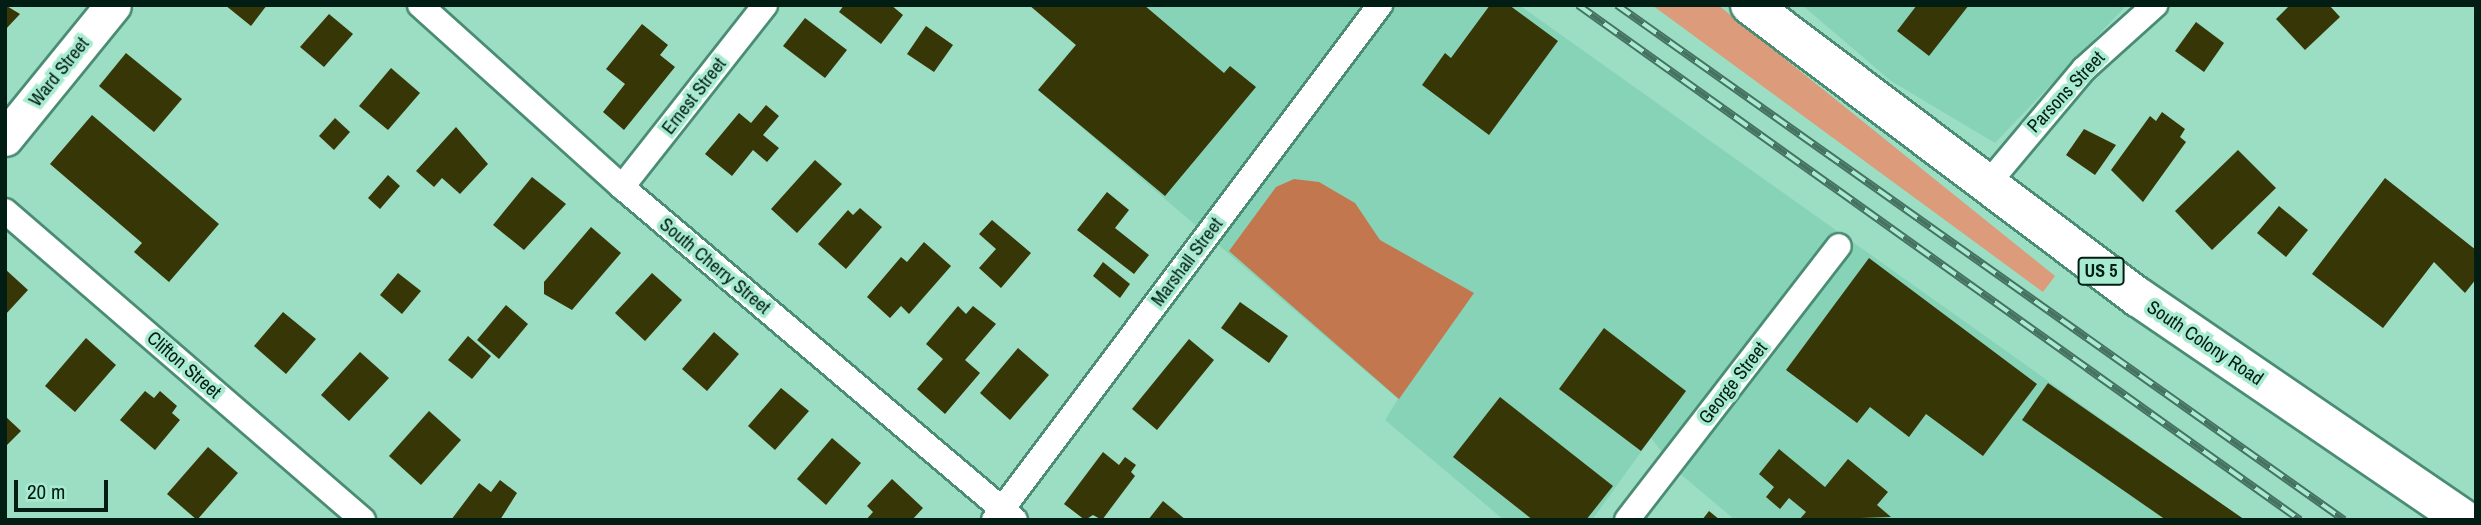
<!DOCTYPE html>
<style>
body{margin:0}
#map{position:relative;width:2481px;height:525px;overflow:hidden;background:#9bdec4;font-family:"Archivo Narrow",sans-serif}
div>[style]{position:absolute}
.built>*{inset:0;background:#87d3b7}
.green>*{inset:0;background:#dc9b7a}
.forest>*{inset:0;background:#c2774f}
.building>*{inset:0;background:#373606}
.roads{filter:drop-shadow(2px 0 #4a8c74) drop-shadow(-2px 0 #4a8c74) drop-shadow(0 2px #4a8c74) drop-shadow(0 -2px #4a8c74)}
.street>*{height:24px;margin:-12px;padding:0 12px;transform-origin:12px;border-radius:12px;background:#fff}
.secondary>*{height:35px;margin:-17.5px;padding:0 17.5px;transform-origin:17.5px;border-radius:17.5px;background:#fff}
.primary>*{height:38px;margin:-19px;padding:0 19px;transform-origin:19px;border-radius:19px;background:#fff}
.rail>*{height:8px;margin-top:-4px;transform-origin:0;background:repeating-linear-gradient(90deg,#a8ebd1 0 16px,#467262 0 32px);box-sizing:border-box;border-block:2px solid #467262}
span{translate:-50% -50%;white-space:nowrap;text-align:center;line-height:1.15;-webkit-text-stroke:7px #a8ebd1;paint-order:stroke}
.shield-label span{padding:2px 5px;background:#a8ebd1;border:2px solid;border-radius:5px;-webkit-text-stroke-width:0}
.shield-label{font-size:18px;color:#021d14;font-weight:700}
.street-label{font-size:19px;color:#021d14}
.frame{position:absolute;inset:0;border:7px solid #021d14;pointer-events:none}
.scale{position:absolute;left:14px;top:480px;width:94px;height:32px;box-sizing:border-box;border:4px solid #021d14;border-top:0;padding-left:9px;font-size:21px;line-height:24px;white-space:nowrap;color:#021d14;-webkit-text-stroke:5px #a8ebd1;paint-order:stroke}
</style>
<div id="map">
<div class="built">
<i style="clip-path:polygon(1030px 5px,1519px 5px,2244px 520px,1735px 520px,1677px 471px,1651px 438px,1592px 520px,1504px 520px,1385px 420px,1398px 399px,1038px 90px,1075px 45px)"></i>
<i style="clip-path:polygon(1802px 5px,2127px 5px,1995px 143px,1891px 81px)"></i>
</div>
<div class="green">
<i style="clip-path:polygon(1652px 5px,1718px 5px,2055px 276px,2043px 292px)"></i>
</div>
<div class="forest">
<i style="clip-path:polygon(1294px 179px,1319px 182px,1355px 203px,1380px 240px,1474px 293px,1399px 399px,1229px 251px,1276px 187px)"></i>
</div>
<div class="building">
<i style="clip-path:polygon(5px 5px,20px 14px,5px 30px)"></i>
<i style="clip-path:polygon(225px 5px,267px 5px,251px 26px)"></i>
<i style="clip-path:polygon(844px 5px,891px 5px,903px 15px,881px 44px,839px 12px)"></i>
<i style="clip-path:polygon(1029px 5px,1144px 5px,1224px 73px,1230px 66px,1256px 87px,1165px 196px,1038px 90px,1076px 45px)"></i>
<i style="clip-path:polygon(1490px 5px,1509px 5px,1558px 41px,1489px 135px,1422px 85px,1445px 53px,1451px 58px)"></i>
<i style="clip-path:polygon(1917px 5px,1969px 5px,1929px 56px,1897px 31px)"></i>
<i style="clip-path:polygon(2290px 5px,2329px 5px,2340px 17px,2305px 50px,2276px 19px)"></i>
<i style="clip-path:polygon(329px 14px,353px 34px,324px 67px,300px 47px)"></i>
<i style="clip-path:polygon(805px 18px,847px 50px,825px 78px,783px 46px)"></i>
<i style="clip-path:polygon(2196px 22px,2224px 43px,2204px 72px,2175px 51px)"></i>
<i style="clip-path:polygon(642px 24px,668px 45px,660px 55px,675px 67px,624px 130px,603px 112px,625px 84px,606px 69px)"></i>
<i style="clip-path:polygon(926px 26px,953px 45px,934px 72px,907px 54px)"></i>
<i style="clip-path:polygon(126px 53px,182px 99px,154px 132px,99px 86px)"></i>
<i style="clip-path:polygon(391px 68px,420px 93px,388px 130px,359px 106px)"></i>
<i style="clip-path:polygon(766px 105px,779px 116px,763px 135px,779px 148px,767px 162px,753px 150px,732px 176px,705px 154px,739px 113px,751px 123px)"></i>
<i style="clip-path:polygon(2162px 112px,2185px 129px,2180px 137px,2186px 142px,2143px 202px,2111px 170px,2150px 116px,2156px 121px)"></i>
<i style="clip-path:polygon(92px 115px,219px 224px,169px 282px,134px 252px,142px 243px,50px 164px)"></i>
<i style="clip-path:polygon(335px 118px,350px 132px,334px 150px,319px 136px)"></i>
<i style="clip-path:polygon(456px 127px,488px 164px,460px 194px,442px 178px,434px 187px,416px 171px)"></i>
<i style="clip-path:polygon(2084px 129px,2116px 145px,2095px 175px,2066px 155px)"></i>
<i style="clip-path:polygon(2238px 150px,2276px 188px,2212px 250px,2175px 211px)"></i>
<i style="clip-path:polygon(815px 160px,842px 184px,797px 233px,771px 209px)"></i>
<i style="clip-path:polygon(388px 175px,400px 186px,380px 209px,368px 198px)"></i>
<i style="clip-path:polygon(532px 177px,566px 204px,524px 250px,493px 225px)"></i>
<i style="clip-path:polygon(2385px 178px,2476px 250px,2476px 279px,2465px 293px,2434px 262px,2383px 328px,2312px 274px)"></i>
<i style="clip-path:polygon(1107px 192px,1129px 210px,1115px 228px,1149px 255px,1134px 274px,1077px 230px)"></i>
<i style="clip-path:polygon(2279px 206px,2308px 230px,2286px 257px,2257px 233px)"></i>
<i style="clip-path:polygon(860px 208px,882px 227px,846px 269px,818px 244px,848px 210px,853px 215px)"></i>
<i style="clip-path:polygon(992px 220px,1031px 253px,1001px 288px,979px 268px,996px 249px,979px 234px)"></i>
<i style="clip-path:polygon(591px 227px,621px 253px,572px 310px,544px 294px,544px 282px)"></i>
<i style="clip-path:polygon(924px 242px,951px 266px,909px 314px,901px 306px,890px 318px,867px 297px,901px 257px,907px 262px)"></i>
<i style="clip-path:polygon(1869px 258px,2037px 384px,1983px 456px,1926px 414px,1909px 437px,1870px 407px,1857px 423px,1786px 370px)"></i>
<i style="clip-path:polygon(1103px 262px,1130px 284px,1120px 298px,1093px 276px)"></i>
<i style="clip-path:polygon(5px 269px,28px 290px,5px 315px)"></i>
<i style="clip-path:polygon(398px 273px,421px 291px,402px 314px,380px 295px)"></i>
<i style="clip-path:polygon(652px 273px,682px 300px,645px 341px,615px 313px)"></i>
<i style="clip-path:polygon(1240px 302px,1288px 336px,1269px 363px,1221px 328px)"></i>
<i style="clip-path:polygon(506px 305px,528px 324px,499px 359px,477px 340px)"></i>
<i style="clip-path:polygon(958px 306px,966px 314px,973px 306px,996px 324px,965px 360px,980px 373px,945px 414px,917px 389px,943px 359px,926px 344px)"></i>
<i style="clip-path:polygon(283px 312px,316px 339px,286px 374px,254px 346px)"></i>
<i style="clip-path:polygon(1604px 328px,1686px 391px,1641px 451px,1559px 389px)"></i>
<i style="clip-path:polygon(714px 332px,739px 354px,707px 391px,682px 369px)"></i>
<i style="clip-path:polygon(468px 336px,491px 356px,472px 379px,448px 360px)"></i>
<i style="clip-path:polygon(86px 338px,116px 365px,75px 412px,45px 386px)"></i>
<i style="clip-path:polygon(1189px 339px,1214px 360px,1157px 430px,1132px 409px)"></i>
<i style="clip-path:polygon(1018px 348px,1049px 375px,1010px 420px,980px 393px)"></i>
<i style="clip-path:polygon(360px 352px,389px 378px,349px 421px,321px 395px)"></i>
<i style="clip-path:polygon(2048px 383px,2245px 520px,2166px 520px,2022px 420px)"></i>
<i style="clip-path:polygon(781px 388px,809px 411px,775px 450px,748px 426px)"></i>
<i style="clip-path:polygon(145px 391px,154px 398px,160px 391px,177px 406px,172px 413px,180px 420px,155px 450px,120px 420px)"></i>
<i style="clip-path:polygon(1500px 397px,1613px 486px,1586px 520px,1533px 520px,1453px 457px)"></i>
<i style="clip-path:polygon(429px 411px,461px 440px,421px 485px,389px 456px)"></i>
<i style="clip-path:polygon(5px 416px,21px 431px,5px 447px)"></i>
<i style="clip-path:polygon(832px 438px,861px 463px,826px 505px,797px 479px)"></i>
<i style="clip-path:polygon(208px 447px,238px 473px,197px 520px,167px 494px)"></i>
<i style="clip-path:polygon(1779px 449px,1825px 487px,1848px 459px,1888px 492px,1877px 505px,1891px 517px,1799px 520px,1806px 512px,1789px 498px,1780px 509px,1766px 497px,1774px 487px,1759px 474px)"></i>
<i style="clip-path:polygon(1103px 452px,1119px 465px,1125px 457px,1136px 465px,1131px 472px,1135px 476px,1102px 520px,1093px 515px,1085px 520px,1064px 504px)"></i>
<i style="clip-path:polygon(892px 479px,923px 508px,912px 520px,866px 520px,873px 512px,867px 506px)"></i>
<i style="clip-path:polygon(500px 480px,517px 493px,500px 520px,451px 520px,479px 483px,491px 492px)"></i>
<i style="clip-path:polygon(1163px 501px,1186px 520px,1148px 520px)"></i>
<i style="clip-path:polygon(1709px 511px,1720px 520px,1702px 520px)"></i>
</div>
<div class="roads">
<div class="street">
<i style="left:420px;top:5px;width:272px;rotate:42deg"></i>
<i style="left:622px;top:187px;width:515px;rotate:40.28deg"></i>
<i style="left:622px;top:187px;width:231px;rotate:-51.8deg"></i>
<i style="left:1985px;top:187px;width:154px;rotate:-50deg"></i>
<i style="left:2084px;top:69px;width:96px;rotate:-42deg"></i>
<i style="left:5px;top:211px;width:473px;rotate:40.8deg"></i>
<i style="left:994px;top:520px;width:644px;rotate:-53.15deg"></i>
<i style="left:1627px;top:520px;width:346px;rotate:-52.3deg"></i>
</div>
<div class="secondary">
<i style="left:5px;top:138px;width:171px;rotate:-50.9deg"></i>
</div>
<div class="primary">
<i style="left:1750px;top:5px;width:486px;rotate:37deg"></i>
<i style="left:2138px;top:297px;width:396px;rotate:34.3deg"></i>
</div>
</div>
<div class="rail">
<i style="left:1578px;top:5px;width:887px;rotate:35.5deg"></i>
<i style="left:1617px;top:5px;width:891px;rotate:35.31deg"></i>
</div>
<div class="shield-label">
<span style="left:2101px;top:271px">US 5</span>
</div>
<div class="street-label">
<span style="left:59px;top:72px;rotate:-51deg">Ward Street</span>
<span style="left:2066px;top:92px;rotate:-47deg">Parsons Street</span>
<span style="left:694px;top:96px;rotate:-52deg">Ernest Street</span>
<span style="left:1187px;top:262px;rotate:-53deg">Marshall Street</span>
<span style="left:715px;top:266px;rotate:40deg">South Cherry Street</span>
<span style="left:2205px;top:343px;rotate:34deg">South Colony Road</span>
<span style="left:184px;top:365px;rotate:41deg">Clifton Street</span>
<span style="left:1733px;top:383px;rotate:-52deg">George Street</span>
</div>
<div class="frame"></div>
<div class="scale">20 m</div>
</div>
